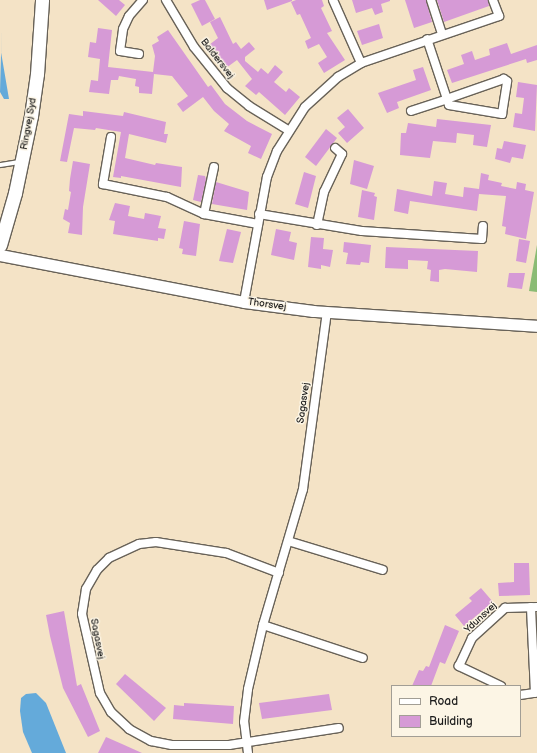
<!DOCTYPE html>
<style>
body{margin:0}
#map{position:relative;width:537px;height:753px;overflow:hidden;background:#f4e3c6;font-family:"Balsamiq Sans",sans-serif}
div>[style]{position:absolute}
.forest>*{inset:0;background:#8abb74}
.water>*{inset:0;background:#64aada}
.building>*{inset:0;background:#d69ad6}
.roads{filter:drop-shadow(1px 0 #686258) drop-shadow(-1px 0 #686258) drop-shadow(0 1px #686258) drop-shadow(0 -1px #686258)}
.lane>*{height:4px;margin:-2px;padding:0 2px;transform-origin:2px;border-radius:2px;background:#fff}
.street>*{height:8px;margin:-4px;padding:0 4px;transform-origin:4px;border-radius:4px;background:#fff}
.secondary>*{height:11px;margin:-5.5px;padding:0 5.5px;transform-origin:5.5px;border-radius:5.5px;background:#fff}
.primary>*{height:13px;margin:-6.5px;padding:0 6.5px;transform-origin:6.5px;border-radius:6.5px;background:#fff}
span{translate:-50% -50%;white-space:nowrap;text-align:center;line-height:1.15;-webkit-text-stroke:3px #fcf5e5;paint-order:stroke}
.street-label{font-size:10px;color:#1c1c1c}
.legend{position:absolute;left:391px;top:685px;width:130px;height:52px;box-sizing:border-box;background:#fcf5e5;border:1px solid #a29e95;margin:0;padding:5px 7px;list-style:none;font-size:12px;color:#1c1c1c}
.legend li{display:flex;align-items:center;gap:8px;height:20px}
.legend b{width:20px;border:1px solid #a29e95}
</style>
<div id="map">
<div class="forest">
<i style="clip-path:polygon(537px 245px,537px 292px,529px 291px)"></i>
</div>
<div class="water">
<i style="clip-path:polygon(2px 18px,1px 52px,9px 99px,4px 99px,0 92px)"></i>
<i style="clip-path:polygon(36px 693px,46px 703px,66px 753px,32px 753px,23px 732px,20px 711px,21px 698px,26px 694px)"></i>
</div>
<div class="building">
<i style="clip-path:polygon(98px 0,119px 0,125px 5px,116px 16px)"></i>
<i style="clip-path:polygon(200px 0,205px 0,215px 19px,202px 26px,191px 4px)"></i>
<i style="clip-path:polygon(264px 0,292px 0,292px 1px,267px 10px)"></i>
<i style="clip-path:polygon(296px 0,322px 0,324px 6px,321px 8px,332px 31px,327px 33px,345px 60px,324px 73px,318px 63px,327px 57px,319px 44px,308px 49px,305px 41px,311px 38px,300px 14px,297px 15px,291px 2px)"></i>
<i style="clip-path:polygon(352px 0,390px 0,390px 1px,381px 4px,383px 12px,375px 15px,372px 8px,356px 13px)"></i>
<i style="clip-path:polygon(405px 0,426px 0,432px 22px,414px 28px)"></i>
<i style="clip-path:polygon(437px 0,488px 0,489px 6px,444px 22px)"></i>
<i style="clip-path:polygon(220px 17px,233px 44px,236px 42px,241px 49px,249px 42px,255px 49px,245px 57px,245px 61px,258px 72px,261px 68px,268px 74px,275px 65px,283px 72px,274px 82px,286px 92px,289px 88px,300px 97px,285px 115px,259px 92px,256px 95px,245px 86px,252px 79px,237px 60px,226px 68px,209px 45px,218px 38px,210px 22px)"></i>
<i style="clip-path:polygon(379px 24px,383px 38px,362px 45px,357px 31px)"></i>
<i style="clip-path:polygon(98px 28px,112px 30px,108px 67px,153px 72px,155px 56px,152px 45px,159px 41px,157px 37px,168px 30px,208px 87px,211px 85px,225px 104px,247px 121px,272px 134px,261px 159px,248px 153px,251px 146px,224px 131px,229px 124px,214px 111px,203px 97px,183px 112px,177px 104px,188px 96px,172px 76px,154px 74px,152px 94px,139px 93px,139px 87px,135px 86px,136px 79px,119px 76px,118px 80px,111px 80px,109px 94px,89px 92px,91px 80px,98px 81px,100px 59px,88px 57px,90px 42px,96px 43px)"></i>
<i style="clip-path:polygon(507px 43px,511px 54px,537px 45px,537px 60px,527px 63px,526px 59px,452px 83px,447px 70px,464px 64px,461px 55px,472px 51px,475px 60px,490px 55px,489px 49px)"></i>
<i style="clip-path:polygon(423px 67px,431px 90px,397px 102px,399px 108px,387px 113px,378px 93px,416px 80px,413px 70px)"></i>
<i style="clip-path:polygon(518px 82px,537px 85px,535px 131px,513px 127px,515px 113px,522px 114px,524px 98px,516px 97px)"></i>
<i style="clip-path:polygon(348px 109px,364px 128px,347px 143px,338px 133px,345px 127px,337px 118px)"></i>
<i style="clip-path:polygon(83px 111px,123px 116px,124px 112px,166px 122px,164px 134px,168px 134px,166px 143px,129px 134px,125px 158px,155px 165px,156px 163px,182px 167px,181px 187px,121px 176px,121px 178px,113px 177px,121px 132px,96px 128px,95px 130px,74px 128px,67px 162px,60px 161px,69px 114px,83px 116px)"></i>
<i style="clip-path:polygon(437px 119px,491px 125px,487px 147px,473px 145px,474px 135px,457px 133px,456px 143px,433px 141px,430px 158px,400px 155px,401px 133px,406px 133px,408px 123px,436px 127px)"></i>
<i style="clip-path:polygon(326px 129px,337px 138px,316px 166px,305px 157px)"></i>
<i style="clip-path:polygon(504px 141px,526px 145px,523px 159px,512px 157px,510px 163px,495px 159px,497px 148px,502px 149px)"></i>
<i style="clip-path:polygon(354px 160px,374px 166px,367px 189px,350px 184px)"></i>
<i style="clip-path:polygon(73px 161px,90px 164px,83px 207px,82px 235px,68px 233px,70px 223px,63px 219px,65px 209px,68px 210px,71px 192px,69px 191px,70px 179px)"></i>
<i style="clip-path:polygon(304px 172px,316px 176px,308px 208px,295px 204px)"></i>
<i style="clip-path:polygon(481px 173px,489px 175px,488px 180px,502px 183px,501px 186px,516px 189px,517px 182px,526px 184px,525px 190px,534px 192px,526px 239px,505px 234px,506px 227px,502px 226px,506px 196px,479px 194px,477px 211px,410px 201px,408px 214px,394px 211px,397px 189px,432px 196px,434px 181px,447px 183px,445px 194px,463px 197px,464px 187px,479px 189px)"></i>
<i style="clip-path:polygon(198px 175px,205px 176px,206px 180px,201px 202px,193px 200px)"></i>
<i style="clip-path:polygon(216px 182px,249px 192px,247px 210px,212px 204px)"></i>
<i style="clip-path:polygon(362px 190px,375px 193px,374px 196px,377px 197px,374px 220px,358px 217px)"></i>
<i style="clip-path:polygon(115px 203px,130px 206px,128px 216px,144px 219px,145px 213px,161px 216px,158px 228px,166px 229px,164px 239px,158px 238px,158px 241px,113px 234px,115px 221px,109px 220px)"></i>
<i style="clip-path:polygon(184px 221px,200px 224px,196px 256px,182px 254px,183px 249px,179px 248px)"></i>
<i style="clip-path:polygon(227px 229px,241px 232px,233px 263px,219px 261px)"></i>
<i style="clip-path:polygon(276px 229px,291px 232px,289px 241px,297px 243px,294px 260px,271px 255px)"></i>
<i style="clip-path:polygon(311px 237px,324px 238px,323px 249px,333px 250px,330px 267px,321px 265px,321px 269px,308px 267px)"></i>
<i style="clip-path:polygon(519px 239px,530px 241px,526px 263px,516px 261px)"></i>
<i style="clip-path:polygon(344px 242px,371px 245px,369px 263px,361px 262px,360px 265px,346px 264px,348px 253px,343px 252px)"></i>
<i style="clip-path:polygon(386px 247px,478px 251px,477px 272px,445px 269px,439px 270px,439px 282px,430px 281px,431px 270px,427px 269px,428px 261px,408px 260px,408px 269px,385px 268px)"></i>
<i style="clip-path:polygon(509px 273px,525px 273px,522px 289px,507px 287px)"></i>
<i style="clip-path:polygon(514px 563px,529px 563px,530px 595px,499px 596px,498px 583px,514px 582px)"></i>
<i style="clip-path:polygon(481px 588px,493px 602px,464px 626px,455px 615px,472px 601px,469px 598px)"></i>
<i style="clip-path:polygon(64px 611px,77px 686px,81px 684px,100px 731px,88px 737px,63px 688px,50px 636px,46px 615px)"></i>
<i style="clip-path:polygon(445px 625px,459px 631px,445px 664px,440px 662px,431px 686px,412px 686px,419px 670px,423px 671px,426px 666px,429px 667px)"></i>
<i style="clip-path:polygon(125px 674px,166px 708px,154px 721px,116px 684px)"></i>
<i style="clip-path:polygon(329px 694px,332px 710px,262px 719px,259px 703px)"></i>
<i style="clip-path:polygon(184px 703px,234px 706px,233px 724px,173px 719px,174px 705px,184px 706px)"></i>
<i style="clip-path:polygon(106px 737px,122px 744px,142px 753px,98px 753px)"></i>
</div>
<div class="roads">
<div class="lane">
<i style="left:0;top:165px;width:19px;rotate:-9deg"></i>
</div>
<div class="street">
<i style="left:166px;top:0;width:55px;rotate:59.2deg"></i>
<i style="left:194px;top:47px;width:53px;rotate:51.2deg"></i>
<i style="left:227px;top:88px;width:28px;rotate:39deg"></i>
<i style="left:249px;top:106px;width:46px;rotate:31.6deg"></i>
<i style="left:333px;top:0;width:69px;rotate:66deg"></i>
<i style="left:431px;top:0;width:36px;rotate:72deg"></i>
<i style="left:139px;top:54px;width:19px;rotate:-171deg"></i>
<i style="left:120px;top:51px;width:22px;rotate:-82deg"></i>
<i style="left:123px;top:29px;width:14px;rotate:-65deg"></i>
<i style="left:129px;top:16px;width:21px;rotate:-49deg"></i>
<i style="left:411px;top:111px;width:38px;rotate:-18deg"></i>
<i style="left:447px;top:99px;width:6px;rotate:72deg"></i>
<i style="left:449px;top:105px;width:54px;rotate:9.6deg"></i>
<i style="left:502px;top:114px;width:33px;rotate:-81deg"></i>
<i style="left:507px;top:81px;width:4px;rotate:-146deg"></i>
<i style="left:504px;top:79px;width:60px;rotate:160.7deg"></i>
<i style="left:447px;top:99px;width:63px;rotate:-108.4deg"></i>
<i style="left:111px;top:137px;width:48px;rotate:99.7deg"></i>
<i style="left:103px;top:184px;width:65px;rotate:11.5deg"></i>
<i style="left:167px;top:197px;width:41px;rotate:24.7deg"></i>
<i style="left:204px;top:214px;width:55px;rotate:10.5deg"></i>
<i style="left:204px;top:214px;width:48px;rotate:-78deg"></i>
<i style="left:259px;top:214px;width:104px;rotate:9.4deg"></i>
<i style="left:362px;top:231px;width:120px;rotate:3.8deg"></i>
<i style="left:482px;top:239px;width:13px;rotate:-86deg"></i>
<i style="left:317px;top:225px;width:34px;rotate:-78deg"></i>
<i style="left:324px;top:192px;width:42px;rotate:-64.7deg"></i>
<i style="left:342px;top:154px;width:9px;rotate:-139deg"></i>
<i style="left:244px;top:302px;width:127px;rotate:-79.6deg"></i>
<i style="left:267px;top:177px;width:28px;rotate:-69deg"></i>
<i style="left:277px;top:151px;width:52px;rotate:-57.5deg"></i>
<i style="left:305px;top:107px;width:45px;rotate:-42.3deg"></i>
<i style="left:338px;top:77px;width:27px;rotate:-31deg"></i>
<i style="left:361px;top:63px;width:146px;rotate:-18.8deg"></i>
<i style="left:499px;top:16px;width:17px;rotate:-111deg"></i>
<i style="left:288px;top:541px;width:99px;rotate:17deg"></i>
<i style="left:279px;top:573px;width:57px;rotate:-159.3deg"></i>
<i style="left:226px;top:553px;width:71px;rotate:-171.1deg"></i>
<i style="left:156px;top:542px;width:17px;rotate:173deg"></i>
<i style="left:139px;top:544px;width:33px;rotate:155deg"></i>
<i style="left:109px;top:558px;width:17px;rotate:135deg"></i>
<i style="left:97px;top:570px;width:22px;rotate:120deg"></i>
<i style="left:86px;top:589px;width:25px;rotate:99deg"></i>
<i style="left:82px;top:614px;width:81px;rotate:77.2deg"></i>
<i style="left:100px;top:693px;width:22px;rotate:60deg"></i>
<i style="left:111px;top:712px;width:25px;rotate:43deg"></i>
<i style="left:129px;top:729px;width:25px;rotate:29deg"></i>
<i style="left:151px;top:741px;width:21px;rotate:11deg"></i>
<i style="left:172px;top:745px;width:57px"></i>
<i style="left:229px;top:745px;width:111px;rotate:-8.8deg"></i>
<i style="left:263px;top:625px;width:105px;rotate:18.3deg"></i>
<i style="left:501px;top:686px;width:47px;rotate:-154.5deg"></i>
<i style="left:459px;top:666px;width:31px;rotate:-65deg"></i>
<i style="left:472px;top:638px;width:45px;rotate:-42.3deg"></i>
<i style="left:505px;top:608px;width:32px;rotate:-2deg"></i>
<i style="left:520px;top:695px;width:15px;rotate:-8deg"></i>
<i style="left:535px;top:693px;width:86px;rotate:-92.7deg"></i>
<i style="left:248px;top:753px;width:31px;rotate:-97deg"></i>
<i style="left:244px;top:722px;width:33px;rotate:-83deg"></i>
<i style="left:248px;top:689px;width:66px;rotate:-76.8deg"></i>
<i style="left:263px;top:625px;width:142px;rotate:-73.6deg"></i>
<i style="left:303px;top:489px;width:179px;rotate:-82.3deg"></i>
</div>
<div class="secondary">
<i style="left:0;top:255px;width:248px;rotate:10.9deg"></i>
<i style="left:244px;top:302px;width:70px;rotate:7.4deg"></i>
<i style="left:313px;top:311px;width:225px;rotate:3.8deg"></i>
</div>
<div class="primary">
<i style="left:0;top:245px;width:54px;rotate:-73.9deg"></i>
<i style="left:15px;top:193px;width:79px;rotate:-78.3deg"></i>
<i style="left:31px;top:116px;width:42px;rotate:-81.9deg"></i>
<i style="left:37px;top:74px;width:74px;rotate:-86.1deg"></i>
</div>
</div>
<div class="street-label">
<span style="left:217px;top:59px;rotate:52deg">Baldersvej</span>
<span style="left:29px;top:124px;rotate:-80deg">Ringvej Syd</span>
<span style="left:267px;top:305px;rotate:8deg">Thorsvej</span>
<span style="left:304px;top:403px;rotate:-82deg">Sagasvej</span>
<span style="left:481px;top:618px;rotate:-43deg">Ydunsvej</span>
<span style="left:97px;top:639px;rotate:79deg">Sagasvej</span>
</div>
<ul class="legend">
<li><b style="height:5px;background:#fff"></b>Road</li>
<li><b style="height:11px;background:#d69ad6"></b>Building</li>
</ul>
</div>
